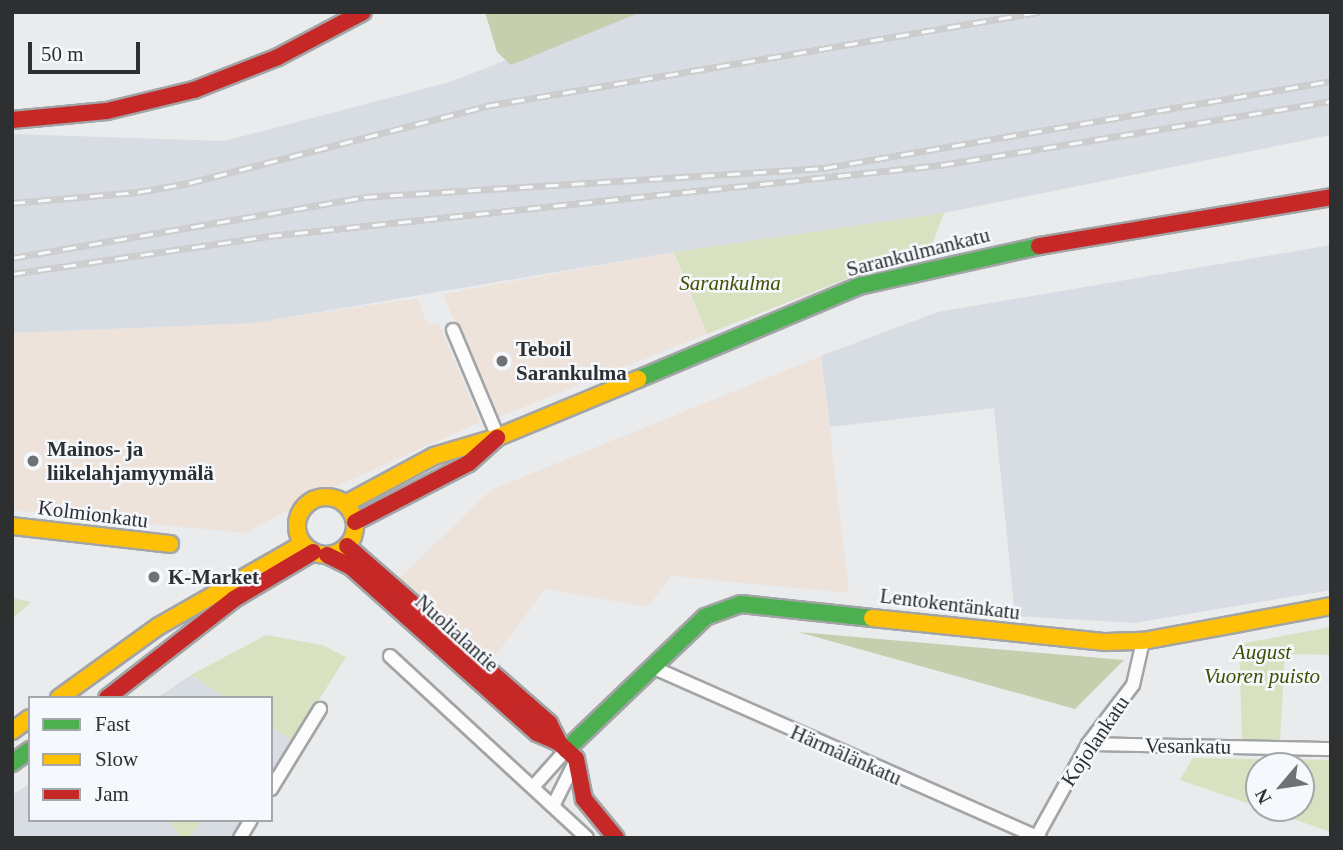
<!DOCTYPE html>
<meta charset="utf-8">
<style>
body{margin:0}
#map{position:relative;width:1343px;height:850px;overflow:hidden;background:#e9ebed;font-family:Georgia,serif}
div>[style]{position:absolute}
.commercial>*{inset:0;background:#ede3db}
.built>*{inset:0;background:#d8dde4}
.green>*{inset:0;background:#d9e2c0}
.forest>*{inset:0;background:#c6cead}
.roads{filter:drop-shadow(2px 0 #a2a4a6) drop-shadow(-2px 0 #a2a4a6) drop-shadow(0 2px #a2a4a6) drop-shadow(0 -2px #a2a4a6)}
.street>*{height:12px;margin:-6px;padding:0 6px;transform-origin:6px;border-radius:6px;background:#fcfcfc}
.fast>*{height:16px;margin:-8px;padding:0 8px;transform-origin:8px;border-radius:8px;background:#4caf50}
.slow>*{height:16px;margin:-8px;padding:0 8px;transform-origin:8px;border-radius:8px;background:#ffc107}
.slow>.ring{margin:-8px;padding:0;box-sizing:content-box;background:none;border:16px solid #ffc107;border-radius:50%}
.jam>*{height:16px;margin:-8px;padding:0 8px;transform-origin:8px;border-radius:8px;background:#c62828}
.rail>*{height:7px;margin-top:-3.5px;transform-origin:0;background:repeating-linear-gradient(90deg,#f5f8fd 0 13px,#cdcdce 0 26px);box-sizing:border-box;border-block:2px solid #cdcdce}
.dots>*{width:19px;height:19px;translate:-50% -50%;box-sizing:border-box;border:4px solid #f5f8fd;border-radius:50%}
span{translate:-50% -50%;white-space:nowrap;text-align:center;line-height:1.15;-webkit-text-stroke:5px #f5f8fd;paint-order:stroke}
.street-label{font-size:21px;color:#2e2f31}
.park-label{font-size:21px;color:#434e01;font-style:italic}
.poi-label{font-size:21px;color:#2e2f31;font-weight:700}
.left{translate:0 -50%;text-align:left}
.frame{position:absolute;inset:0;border:14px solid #2e2f31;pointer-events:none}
.legend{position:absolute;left:28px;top:696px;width:245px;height:126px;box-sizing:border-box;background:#f5f8fd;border:2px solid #a5a8ab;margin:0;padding:9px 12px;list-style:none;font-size:21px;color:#2e2f31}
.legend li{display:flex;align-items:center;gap:14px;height:35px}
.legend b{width:35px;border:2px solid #a5a8ab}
.north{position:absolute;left:1245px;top:752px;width:70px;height:70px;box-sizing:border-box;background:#f5f8fd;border:2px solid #a5a8ab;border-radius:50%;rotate:241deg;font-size:19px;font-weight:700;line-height:28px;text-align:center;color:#2e2f31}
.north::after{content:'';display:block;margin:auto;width:24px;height:32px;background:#6f7173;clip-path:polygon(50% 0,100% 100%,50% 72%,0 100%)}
.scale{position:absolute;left:28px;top:42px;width:112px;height:32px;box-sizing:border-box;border:4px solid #2e2f31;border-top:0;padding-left:9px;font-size:21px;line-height:24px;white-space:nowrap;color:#2e2f31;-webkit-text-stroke:5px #f5f8fd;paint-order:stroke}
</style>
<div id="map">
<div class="commercial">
<i style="clip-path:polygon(674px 252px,707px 334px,496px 418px,443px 294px)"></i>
<i style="clip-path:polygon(417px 298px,427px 323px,439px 324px,480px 422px,317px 495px,245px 533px,12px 510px,12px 333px,255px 323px)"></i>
<i style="clip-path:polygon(821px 356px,849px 593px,671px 576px,648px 607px,545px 589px,493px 659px,399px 579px,491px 490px)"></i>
</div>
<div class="built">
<i style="clip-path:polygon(628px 12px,1331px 12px,1331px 135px,944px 213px,674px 252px,255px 323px,12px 333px,12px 134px,224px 141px,450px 82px)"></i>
<i style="clip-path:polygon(1331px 245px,1331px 590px,1134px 623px,1015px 616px,994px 408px,830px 427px,821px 356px,938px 312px)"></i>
<i style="clip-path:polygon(191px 675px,226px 698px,157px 698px)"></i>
<i style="clip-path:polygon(271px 727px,293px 741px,271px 775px)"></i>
<i style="clip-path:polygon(30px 783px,30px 820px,243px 820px,232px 838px,12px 838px,12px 795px)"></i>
</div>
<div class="green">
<i style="clip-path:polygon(944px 213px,932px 245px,707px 334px,674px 252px)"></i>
<i style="clip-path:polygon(12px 598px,31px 602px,12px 619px)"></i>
<i style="clip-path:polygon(1331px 627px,1331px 655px,1285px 654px,1280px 741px,1242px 740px,1239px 644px)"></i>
<i style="clip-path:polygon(266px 635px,322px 645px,346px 657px,293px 741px,271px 727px,271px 698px,226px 698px,191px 675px)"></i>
<i style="clip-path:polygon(1193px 758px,1331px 760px,1331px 832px,1261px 808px,1301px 808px,1301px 766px,1259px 766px,1259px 807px,1180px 780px)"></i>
<i style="clip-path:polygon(169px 820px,201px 820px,190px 838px,181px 838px)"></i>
</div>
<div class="forest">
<i style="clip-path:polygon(485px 12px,641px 12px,511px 65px,497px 52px)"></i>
<i style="clip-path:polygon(798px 632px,1124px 660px,1075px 709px)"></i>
</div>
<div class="roads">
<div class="street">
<i style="left:453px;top:330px;width:116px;rotate:67.2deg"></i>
<i style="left:390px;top:656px;width:268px;rotate:42.7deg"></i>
<i style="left:654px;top:668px;width:422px;rotate:23.8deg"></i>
<i style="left:1088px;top:744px;width:243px;rotate:1.2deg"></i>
<i style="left:533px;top:787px;width:50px;rotate:-48.3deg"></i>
<i style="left:271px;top:789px;width:94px;rotate:-58.5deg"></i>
<i style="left:553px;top:806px;width:51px;rotate:-63.4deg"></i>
<i style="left:240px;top:838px;width:21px;rotate:-59deg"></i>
<i style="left:1036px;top:838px;width:107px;rotate:-61deg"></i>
<i style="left:1088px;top:744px;width:74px;rotate:-52.7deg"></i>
<i style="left:1133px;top:685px;width:45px;rotate:-77.2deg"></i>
</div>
<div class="fast">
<i style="left:638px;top:379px;width:240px;rotate:-22.8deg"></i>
<i style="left:859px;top:286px;width:184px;rotate:-12.5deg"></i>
<i style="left:566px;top:750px;width:192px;rotate:-43.7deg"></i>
<i style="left:705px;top:617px;width:38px;rotate:-20deg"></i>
<i style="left:741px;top:604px;width:132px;rotate:6.1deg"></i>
<i style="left:12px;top:763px;width:22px;rotate:-36deg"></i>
</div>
<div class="slow">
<i class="ring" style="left:297px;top:497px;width:42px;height:42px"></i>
<i style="left:345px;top:504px;width:101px;rotate:-28.3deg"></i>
<i style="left:434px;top:456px;width:67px;rotate:-16.5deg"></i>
<i style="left:498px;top:437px;width:152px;rotate:-22.5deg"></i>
<i style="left:12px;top:526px;width:159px;rotate:6.5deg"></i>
<i style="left:872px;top:618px;width:235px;rotate:5.9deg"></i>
<i style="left:1106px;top:642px;width:37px;rotate:-2deg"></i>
<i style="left:1143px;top:641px;width:191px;rotate:-10.5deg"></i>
<i style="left:59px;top:698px;width:123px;rotate:-35.8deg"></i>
<i style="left:159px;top:626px;width:166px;rotate:-29.7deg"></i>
<i style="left:12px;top:731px;width:22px;rotate:-36deg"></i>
</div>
<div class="jam">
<i style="left:12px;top:120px;width:95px;rotate:-5.4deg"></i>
<i style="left:107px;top:111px;width:89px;rotate:-13.6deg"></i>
<i style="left:194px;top:90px;width:90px;rotate:-21.4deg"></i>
<i style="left:278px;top:57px;width:96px;rotate:-27.9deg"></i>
<i style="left:1039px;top:246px;width:296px;rotate:-9.5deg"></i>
<i style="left:355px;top:522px;width:128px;rotate:-27.4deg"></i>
<i style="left:469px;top:463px;width:38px;rotate:-42deg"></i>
<i style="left:347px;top:546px;width:269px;rotate:41.2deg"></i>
<i style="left:549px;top:723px;width:22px;rotate:63deg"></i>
<i style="left:327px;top:555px;width:25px;rotate:26deg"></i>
<i style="left:350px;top:566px;width:251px;rotate:41.8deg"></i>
<i style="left:537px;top:733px;width:24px;rotate:24deg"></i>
<i style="left:559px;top:743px;width:23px;rotate:43deg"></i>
<i style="left:576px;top:759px;width:41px;rotate:78.7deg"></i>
<i style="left:584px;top:799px;width:50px;rotate:50.6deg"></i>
<i style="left:107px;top:698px;width:161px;rotate:-37.9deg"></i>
<i style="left:234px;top:599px;width:92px;rotate:-30.7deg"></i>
</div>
</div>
<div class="rail">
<i style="left:12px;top:203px;width:126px;rotate:-5deg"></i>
<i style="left:138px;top:192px;width:52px;rotate:-10deg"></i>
<i style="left:189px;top:183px;width:307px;rotate:-14.5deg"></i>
<i style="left:486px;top:106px;width:561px;rotate:-9.65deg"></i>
<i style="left:12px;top:258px;width:357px;rotate:-9.8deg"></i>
<i style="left:364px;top:197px;width:461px;rotate:-3.6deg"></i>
<i style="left:824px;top:168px;width:514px;rotate:-9.74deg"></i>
<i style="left:12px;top:274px;width:260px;rotate:-8.4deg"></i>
<i style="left:269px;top:236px;width:676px;rotate:-6.03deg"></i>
<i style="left:941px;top:165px;width:395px;rotate:-9.3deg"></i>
</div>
<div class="dots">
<i style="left:502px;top:361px;background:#6f7173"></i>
<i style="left:33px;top:461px;background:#6f7173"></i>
<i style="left:154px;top:577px;background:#6f7173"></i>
</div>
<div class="street-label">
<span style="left:918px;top:252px;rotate:-14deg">Sarankulmankatu</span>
<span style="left:93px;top:514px;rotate:7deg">Kolmionkatu</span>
<span style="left:950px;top:604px;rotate:7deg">Lentokentänkatu</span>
<span style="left:457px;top:633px;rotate:42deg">Nuolialantie</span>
<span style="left:1095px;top:741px;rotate:-56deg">Kojolankatu</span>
<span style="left:1188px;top:746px;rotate:1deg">Vesankatu</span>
<span style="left:846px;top:755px;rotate:24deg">Härmälänkatu</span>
</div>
<div class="park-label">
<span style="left:730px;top:283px">Sarankulma</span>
<span style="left:1262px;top:664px">August<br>Vuoren puisto</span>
</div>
<div class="poi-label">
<span class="left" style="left:516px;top:361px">Teboil<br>Sarankulma</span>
<span class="left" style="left:47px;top:461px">Mainos- ja<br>liikelahjamyymälä</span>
<span class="left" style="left:168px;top:577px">K-Market</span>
</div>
<div class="frame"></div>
<ul class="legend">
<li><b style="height:9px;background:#4caf50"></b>Fast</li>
<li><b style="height:9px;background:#ffc107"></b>Slow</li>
<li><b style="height:9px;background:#c62828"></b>Jam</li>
</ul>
<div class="north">N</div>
<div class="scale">50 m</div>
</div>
